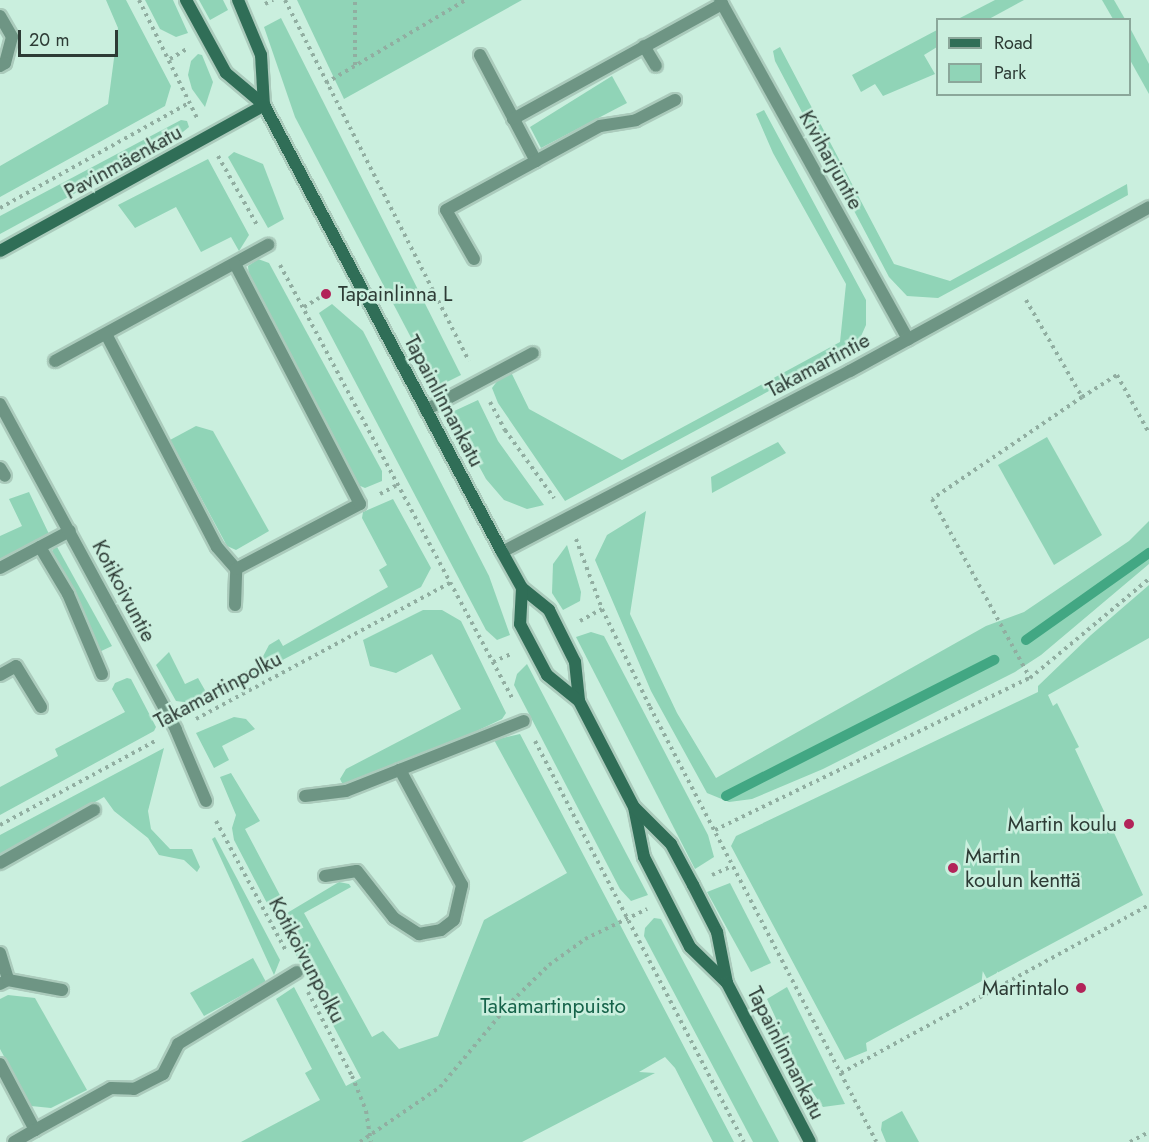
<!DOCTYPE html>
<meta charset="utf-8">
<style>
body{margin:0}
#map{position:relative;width:1149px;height:1142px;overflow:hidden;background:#caefde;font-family:Jost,sans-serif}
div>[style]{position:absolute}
.green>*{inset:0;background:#90d4b7}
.stream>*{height:10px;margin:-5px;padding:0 5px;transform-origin:5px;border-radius:5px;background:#42a783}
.path>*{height:4px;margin-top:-2px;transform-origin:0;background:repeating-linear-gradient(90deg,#91aea1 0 3px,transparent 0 7.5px)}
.roads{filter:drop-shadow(2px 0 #abcbbc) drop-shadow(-2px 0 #abcbbc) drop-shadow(0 2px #abcbbc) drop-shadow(0 -2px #abcbbc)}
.lane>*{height:12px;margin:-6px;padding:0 6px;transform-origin:6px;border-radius:6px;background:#6e9584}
.street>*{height:12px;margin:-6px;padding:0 6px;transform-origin:6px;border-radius:6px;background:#6e9584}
.secondary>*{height:12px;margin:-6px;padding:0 6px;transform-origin:6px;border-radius:6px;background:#306e57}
.dots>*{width:16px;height:16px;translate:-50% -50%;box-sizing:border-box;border:3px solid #caefde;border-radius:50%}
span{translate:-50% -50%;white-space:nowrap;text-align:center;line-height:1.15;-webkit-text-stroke:5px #caefde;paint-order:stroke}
.street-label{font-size:21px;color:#2d3b35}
.poi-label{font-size:21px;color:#2d3b35}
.left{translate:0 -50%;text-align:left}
.right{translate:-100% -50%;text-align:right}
.park-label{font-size:21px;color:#16634a}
.legend{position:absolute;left:936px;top:18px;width:195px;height:78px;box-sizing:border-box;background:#caefde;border:2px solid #8ba79a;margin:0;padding:8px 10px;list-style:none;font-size:18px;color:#2d3b35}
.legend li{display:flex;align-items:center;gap:12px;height:30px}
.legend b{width:30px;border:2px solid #8ba79a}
.scale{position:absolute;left:18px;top:30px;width:100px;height:27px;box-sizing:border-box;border:3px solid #2d3b35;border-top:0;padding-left:8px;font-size:18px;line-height:21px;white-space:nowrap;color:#2d3b35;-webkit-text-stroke:4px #caefde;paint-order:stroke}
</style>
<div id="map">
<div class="green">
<i style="clip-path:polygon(106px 0,126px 0,171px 86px,165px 106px,0 197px,0 166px,108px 104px,118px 28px)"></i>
<i style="clip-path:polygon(145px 0,173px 0,188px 33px,176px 37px,160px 29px)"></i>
<i style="clip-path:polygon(199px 0,223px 0,228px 10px,210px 20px)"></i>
<i style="clip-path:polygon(297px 0,522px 0,344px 99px)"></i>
<i style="clip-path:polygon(995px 0,1024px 0,989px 19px,958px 19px)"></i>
<i style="clip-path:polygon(1102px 0,1114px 0,1125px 19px,1113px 19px)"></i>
<i style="clip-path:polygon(281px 18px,461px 375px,437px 387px,295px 117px,264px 27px)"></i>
<i style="clip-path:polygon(1130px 28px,1149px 64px,1149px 94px,1130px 60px)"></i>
<i style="clip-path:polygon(937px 30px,937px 47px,924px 55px,935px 74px,883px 96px,875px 84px,861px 92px,852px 75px)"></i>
<i style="clip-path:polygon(780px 47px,894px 264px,950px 281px,1127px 184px,1128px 195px,938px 298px,907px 296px,889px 277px,775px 61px,773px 51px)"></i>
<i style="clip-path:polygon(198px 54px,202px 55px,213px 82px,205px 107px,192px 89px,188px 75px,191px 61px)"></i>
<i style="clip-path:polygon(612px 76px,627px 103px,541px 148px,530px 127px)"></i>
<i style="clip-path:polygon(764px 110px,866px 300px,866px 325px,858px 343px,565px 501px,498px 403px,492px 388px,498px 380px,511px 372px,529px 409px,622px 460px,840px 342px,846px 284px,773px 153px,756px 114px)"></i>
<i style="clip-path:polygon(181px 120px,187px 121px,189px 127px,173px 140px,0 234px,0 216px)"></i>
<i style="clip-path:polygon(234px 152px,263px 164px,284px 219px,268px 228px,228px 157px)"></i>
<i style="clip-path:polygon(208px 159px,249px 235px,239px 251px,231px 237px,201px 252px,176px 207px,135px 228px,118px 205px)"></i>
<i style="clip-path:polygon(258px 259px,269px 263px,382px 471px,382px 481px,365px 488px,358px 485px,249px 278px,248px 266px)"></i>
<i style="clip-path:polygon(332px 304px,363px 331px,489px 576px,510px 635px,497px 640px,486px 630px,319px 313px)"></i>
<i style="clip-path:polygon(478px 400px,498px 441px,544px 505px,527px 509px,504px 500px,486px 479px,450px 413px)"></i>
<i style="clip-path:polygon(196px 426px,213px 431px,269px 531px,236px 550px,227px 546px,170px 440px)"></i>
<i style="clip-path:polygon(1047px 437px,1102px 535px,1054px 565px,998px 465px)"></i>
<i style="clip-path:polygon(778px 442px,786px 453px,712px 493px,711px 477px)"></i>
<i style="clip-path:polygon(29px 492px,49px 534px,0 561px,0 536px,22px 526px,9px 499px)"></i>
<i style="clip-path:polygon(393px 499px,431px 568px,421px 587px,199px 704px,176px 701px,156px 665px,169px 652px,185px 684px,198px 678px,206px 692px,259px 664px,269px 645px,279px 639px,283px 646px,388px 587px,379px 570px,387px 565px,362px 518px,363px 512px)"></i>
<i style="clip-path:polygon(646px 511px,630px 614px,677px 713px,716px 778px,986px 626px,1024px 612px,1129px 541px,1149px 521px,1149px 564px,1041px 655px,1015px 672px,823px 769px,752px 799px,729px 802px,707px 793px,651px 691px,595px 560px,607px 535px)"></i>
<i style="clip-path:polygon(56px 545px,112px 646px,97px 653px,50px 554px)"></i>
<i style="clip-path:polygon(567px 545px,581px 592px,580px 601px,563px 610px,552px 593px,553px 564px)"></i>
<i style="clip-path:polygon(1149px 585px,1149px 638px,1048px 695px,1053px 706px,1057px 703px,1079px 747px,1075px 749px,1143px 895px,888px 1031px,866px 1043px,867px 1051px,845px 1060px,731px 846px,736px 836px,1038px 692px,1038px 686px,1091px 635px)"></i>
<i style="clip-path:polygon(423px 610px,442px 610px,461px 621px,506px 713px,502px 719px,464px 737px,343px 785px,340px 779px,346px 769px,461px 709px,432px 654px,396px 673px,370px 666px,363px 640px)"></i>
<i style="clip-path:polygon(591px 632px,604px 636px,708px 835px,714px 857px,695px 869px,576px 637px)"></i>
<i style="clip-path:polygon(527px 664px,648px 895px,631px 901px,620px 889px,514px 685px,517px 674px)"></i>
<i style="clip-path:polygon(127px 678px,131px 679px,156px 727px,154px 731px,0 815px,0 787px,58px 756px,55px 749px,125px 712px,112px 689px,115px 683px)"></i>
<i style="clip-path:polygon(234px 717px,246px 719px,255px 729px,222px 746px,229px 760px,214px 768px,196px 733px)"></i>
<i style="clip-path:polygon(520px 734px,734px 1142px,713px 1142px,675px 1068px,665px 1057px,639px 1072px,655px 1073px,522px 1142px,241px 1142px,320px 1100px,305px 1073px,312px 1069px,276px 999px,294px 987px,346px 1086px,361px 1078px,277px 919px,339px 882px,349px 884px,351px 887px,304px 913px,372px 1037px,383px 1031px,399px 1049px,438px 1036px,484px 920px,567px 873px,494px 740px)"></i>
<i style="clip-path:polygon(164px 748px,148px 811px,151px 829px,170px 849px,192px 849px,200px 867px,197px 872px,184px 860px,159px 855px,148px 838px,114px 811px,104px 797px,0 855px,0 835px)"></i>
<i style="clip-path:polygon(231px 773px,260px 821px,245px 829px,283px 901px,270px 909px,234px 840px,232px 828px,236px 815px,220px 777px)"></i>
<i style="clip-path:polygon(215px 837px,280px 960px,274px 975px,212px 839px)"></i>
<i style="clip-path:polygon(730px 883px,771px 963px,751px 972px,707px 892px)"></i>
<i style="clip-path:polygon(654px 918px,661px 919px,779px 1142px,753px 1142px,644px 936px,645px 928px)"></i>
<i style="clip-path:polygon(253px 958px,266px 982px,204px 1016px,190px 993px)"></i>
<i style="clip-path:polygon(787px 987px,845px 1104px,823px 1107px,805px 1082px,767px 999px)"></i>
<i style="clip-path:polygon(8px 995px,35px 998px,87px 1090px,51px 1108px,31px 1106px,0 1049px,0 999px)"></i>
<i style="clip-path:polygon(902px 1111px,919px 1142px,886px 1142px,881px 1130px,882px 1122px)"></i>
</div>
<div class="stream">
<i style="left:1026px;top:640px;width:151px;rotate:-35.3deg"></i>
<i style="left:726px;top:796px;width:301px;rotate:-26.9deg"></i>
</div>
<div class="path">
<i style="left:139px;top:0;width:131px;rotate:63.8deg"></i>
<i style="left:285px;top:0;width:405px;rotate:63deg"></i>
<i style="left:265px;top:4px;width:9px;rotate:-27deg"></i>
<i style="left:170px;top:59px;width:21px;rotate:-31deg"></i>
<i style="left:355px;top:65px;width:65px;rotate:-90deg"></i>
<i style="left:326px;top:83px;width:163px;rotate:-30.7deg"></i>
<i style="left:218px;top:156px;width:79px;rotate:60.5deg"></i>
<i style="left:0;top:208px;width:216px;rotate:-29.1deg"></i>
<i style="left:280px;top:265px;width:493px;rotate:61.8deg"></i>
<i style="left:1026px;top:300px;width:112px;rotate:60deg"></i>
<i style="left:1082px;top:397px;width:181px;rotate:145.8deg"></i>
<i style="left:932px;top:499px;width:204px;rotate:61.3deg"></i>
<i style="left:304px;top:307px;width:26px;rotate:-31deg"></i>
<i style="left:1082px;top:397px;width:41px;rotate:-32.2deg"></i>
<i style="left:1117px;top:375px;width:66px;rotate:61.1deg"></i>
<i style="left:490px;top:402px;width:32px;rotate:62deg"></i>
<i style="left:505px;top:430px;width:84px;rotate:54.2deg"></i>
<i style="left:380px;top:494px;width:21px;rotate:-28deg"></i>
<i style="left:576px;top:539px;width:75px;rotate:69.6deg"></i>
<i style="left:602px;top:609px;width:109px;rotate:63.9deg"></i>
<i style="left:650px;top:707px;width:490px;rotate:62.5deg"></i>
<i style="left:580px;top:621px;width:25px;rotate:-29deg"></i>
<i style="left:493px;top:662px;width:20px;rotate:-24deg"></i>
<i style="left:196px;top:719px;width:289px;rotate:-28.2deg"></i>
<i style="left:535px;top:741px;width:452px;rotate:62.5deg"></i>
<i style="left:216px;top:821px;width:148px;rotate:61.7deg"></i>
<i style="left:0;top:825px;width:179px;rotate:-28.4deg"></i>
<i style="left:715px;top:830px;width:350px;rotate:-25.8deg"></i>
<i style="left:1030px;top:678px;width:155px;rotate:-39.8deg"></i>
<i style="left:712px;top:875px;width:22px;rotate:-24deg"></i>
<i style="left:308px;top:992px;width:95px;rotate:62.4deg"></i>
<i style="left:352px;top:1076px;width:38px;rotate:68deg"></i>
<i style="left:366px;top:1111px;width:31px;rotate:81deg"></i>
<i style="left:841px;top:1073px;width:351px;rotate:-28.6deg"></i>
<i style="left:360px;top:1142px;width:97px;rotate:-34.5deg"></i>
<i style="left:440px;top:1087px;width:112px;rotate:-50.1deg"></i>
<i style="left:512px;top:1001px;width:52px;rotate:-44.2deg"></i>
<i style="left:549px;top:965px;width:44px;rotate:-35.8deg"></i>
<i style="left:585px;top:939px;width:69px;rotate:-25.8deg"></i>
<i style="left:1130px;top:1142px;width:21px;rotate:-28deg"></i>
</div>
<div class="roads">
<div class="lane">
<i style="left:0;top:16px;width:24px;rotate:60deg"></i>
<i style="left:12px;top:37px;width:27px;rotate:105deg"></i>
<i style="left:5px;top:63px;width:6px;rotate:149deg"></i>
<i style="left:644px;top:46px;width:23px;rotate:59deg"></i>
<i style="left:480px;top:55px;width:120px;rotate:62.2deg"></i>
<i style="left:513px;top:119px;width:239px;rotate:-28.8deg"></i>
<i style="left:474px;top:259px;width:56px;rotate:-119.7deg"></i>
<i style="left:446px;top:210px;width:175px;rotate:-28.6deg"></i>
<i style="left:600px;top:126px;width:36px;rotate:-9deg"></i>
<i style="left:636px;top:120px;width:44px;rotate:-27.1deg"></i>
<i style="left:106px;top:334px;width:240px;rotate:62.5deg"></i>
<i style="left:217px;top:547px;width:29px;rotate:49deg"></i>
<i style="left:55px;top:361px;width:243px;rotate:-28.6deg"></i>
<i style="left:426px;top:410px;width:121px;rotate:-28deg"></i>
<i style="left:0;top:468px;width:9px;rotate:58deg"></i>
<i style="left:40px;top:547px;width:55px;rotate:59.2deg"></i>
<i style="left:68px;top:594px;width:87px;rotate:67deg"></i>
<i style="left:0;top:568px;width:79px;rotate:-27.9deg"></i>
<i style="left:235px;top:605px;width:36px;rotate:-88deg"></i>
<i style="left:236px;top:569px;width:140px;rotate:-27.7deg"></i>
<i style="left:360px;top:504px;width:271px;rotate:-117.5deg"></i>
<i style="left:0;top:675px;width:18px;rotate:-29deg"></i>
<i style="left:16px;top:666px;width:48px;rotate:58.6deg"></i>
<i style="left:305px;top:796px;width:41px;rotate:-7deg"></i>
<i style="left:346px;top:791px;width:191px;rotate:-21.5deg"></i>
<i style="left:0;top:863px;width:108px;rotate:-29.4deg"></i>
<i style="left:325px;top:876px;width:32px;rotate:-9deg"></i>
<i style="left:357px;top:871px;width:60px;rotate:51.8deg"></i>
<i style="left:394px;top:918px;width:30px;rotate:33deg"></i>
<i style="left:419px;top:934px;width:22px;rotate:-10deg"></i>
<i style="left:441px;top:930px;width:16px;rotate:-38deg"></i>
<i style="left:454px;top:920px;width:36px;rotate:-77deg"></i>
<i style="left:462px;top:885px;width:131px;rotate:-118.3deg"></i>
<i style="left:0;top:953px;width:28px;rotate:73deg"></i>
<i style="left:0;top:984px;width:9px;rotate:-27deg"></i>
<i style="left:8px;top:980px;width:55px;rotate:10.5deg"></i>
<i style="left:0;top:1064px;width:75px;rotate:62.1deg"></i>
<i style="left:35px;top:1130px;width:87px;rotate:-28.9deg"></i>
<i style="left:111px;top:1088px;width:23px;rotate:2deg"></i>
<i style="left:134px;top:1089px;width:33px;rotate:-27deg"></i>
<i style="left:163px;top:1074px;width:34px;rotate:-63deg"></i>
<i style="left:178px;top:1044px;width:139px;rotate:-31.2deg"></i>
<i style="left:14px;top:1142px;width:24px;rotate:-30deg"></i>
</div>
<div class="street">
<i style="left:720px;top:0;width:388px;rotate:61deg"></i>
<i style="left:0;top:404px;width:370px;rotate:61.6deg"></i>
<i style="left:176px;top:730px;width:77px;rotate:67.1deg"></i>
<i style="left:502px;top:552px;width:392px;rotate:-27.5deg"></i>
<i style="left:850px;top:371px;width:341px;rotate:-28.7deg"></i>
</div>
<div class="secondary">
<i style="left:186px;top:0;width:83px;rotate:61.3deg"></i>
<i style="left:226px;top:73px;width:50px;rotate:40.1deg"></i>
<i style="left:264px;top:105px;width:506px;rotate:61.97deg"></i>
<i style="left:502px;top:552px;width:41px;rotate:60.9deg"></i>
<i style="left:522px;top:588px;width:35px;rotate:39deg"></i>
<i style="left:549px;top:610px;width:58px;rotate:63.4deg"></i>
<i style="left:575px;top:662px;width:39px;rotate:84deg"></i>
<i style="left:579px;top:701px;width:119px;rotate:62.6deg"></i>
<i style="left:634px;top:807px;width:51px;rotate:78.7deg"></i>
<i style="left:644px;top:857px;width:101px;rotate:62.9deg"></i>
<i style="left:690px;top:947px;width:52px;rotate:44.2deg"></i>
<i style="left:238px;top:0;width:60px;rotate:67.3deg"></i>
<i style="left:261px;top:55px;width:50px;rotate:86.6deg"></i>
<i style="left:0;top:251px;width:302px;rotate:-28.9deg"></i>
<i style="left:522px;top:588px;width:36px;rotate:93deg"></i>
<i style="left:520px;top:624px;width:58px;rotate:62.1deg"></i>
<i style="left:547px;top:675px;width:41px;rotate:39.1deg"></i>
<i style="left:635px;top:808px;width:51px;rotate:45deg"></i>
<i style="left:671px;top:844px;width:47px;rotate:61.8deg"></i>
<i style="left:693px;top:885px;width:53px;rotate:62.9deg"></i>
<i style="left:717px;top:932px;width:52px;rotate:78.9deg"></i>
<i style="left:727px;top:983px;width:179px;rotate:62.4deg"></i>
</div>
</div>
<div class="dots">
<i style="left:326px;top:294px;background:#b22459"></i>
<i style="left:1129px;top:824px;background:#b22459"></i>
<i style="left:953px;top:868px;background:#b22459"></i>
<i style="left:1081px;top:988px;background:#b22459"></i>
</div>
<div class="street-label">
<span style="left:831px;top:160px;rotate:61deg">Kiviharjuntie</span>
<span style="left:123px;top:162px;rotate:-29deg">Pavinmäenkatu</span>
<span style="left:818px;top:365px;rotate:-28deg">Takamartintie</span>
<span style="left:444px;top:401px;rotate:62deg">Tapainlinnankatu</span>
<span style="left:124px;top:591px;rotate:62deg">Kotikoivuntie</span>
<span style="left:218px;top:690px;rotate:-28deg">Takamartinpolku</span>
<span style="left:307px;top:960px;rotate:62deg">Kotikoivunpolku</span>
<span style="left:786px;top:1053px;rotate:63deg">Tapainlinnankatu</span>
</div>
<div class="poi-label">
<span class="left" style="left:338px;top:294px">Tapainlinna L</span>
<span class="right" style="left:1117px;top:824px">Martin koulu</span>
<span class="left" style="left:965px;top:868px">Martin<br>koulun kenttä</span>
<span class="right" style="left:1069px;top:988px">Martintalo</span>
</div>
<div class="park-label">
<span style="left:553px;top:1006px">Takamartinpuisto</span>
</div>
<ul class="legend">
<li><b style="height:8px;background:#306e57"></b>Road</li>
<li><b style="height:16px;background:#90d4b7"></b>Park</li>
</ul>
<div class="scale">20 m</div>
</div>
